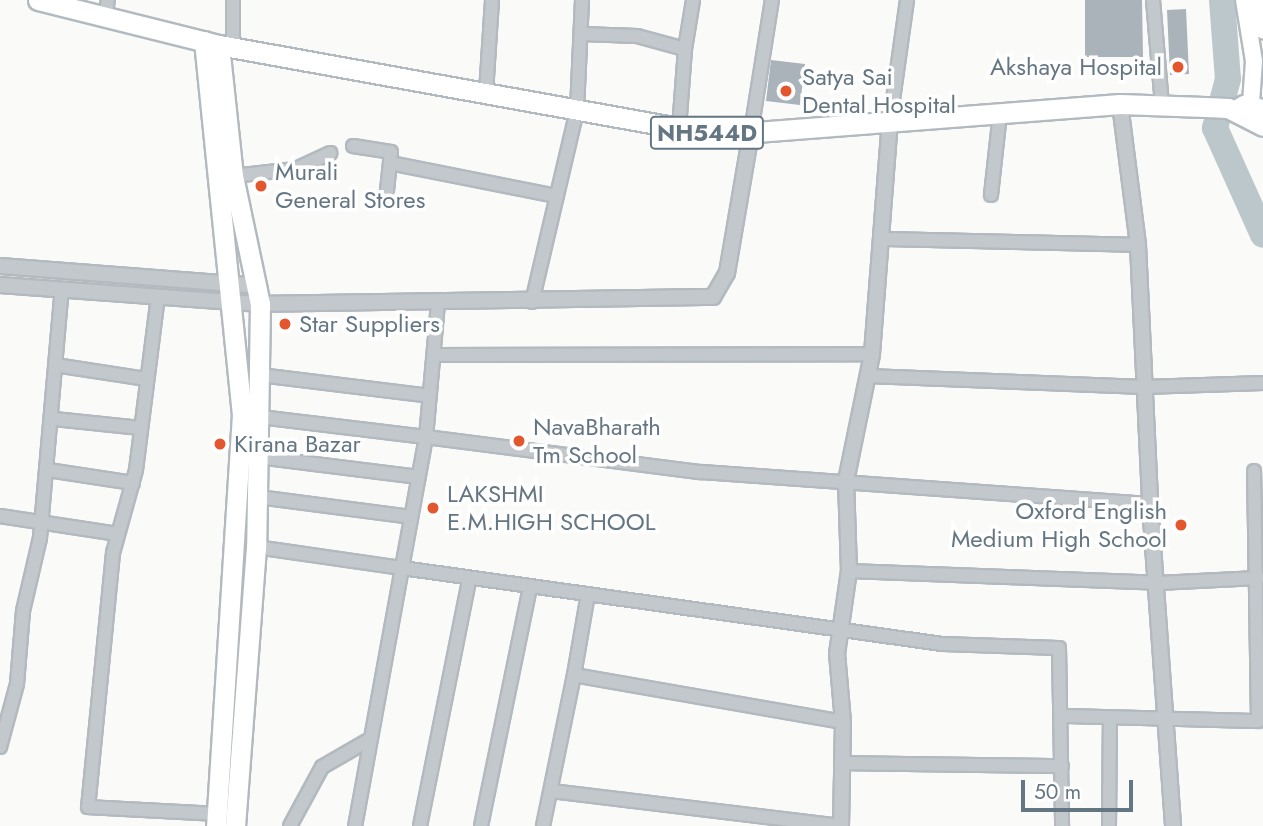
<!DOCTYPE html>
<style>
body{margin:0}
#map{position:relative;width:1263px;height:826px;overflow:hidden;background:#fafaf8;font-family:Jost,sans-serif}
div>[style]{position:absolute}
.river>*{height:26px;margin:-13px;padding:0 13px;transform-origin:13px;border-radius:13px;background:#bbc7cb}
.building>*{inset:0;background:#aab3b9}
.roads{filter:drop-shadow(2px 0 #b3babf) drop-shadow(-2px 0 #b3babf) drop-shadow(0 2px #b3babf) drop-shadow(0 -2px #b3babf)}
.minor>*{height:12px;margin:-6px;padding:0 6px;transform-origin:6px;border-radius:6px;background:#c3c8cc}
.tertiary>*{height:14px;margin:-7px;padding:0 7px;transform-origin:7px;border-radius:7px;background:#c3c8cc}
.secondary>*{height:16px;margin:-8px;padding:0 8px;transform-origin:8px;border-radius:8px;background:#fff}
.trunk>*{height:19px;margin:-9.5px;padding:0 9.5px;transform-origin:9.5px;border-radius:9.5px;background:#fff}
.dots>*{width:19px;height:19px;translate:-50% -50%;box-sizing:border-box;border:4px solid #fff;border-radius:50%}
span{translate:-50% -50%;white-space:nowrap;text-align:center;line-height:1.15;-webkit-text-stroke:7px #fff;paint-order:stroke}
.shield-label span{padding:2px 5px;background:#fff;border:2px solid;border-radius:5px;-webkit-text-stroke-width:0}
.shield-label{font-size:23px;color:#657683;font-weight:700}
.poi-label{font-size:24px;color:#657683}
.right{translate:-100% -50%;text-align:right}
.left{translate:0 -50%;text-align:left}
.scale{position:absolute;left:1021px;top:780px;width:112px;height:32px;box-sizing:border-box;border:4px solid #657683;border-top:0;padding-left:9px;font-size:21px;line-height:24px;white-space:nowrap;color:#657683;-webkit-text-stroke:5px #fff;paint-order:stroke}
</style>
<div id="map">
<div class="river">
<i style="left:1222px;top:0;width:79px;rotate:85.7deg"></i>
<i style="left:1228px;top:79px;width:51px;rotate:104.9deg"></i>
<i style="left:1215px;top:128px;width:117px;rotate:65.8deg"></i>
</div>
<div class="building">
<i style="clip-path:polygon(1085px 0,1142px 0,1143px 57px,1085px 57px)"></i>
<i style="clip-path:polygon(1186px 9px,1189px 74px,1170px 75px,1167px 10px)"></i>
<i style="clip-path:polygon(771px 60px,805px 64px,800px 105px,766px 101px)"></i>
</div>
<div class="roads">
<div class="minor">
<i style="left:1153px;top:0;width:106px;rotate:85.1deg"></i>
<i style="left:105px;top:18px;width:18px;rotate:-81deg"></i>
<i style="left:582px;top:34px;width:55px;rotate:2.1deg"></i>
<i style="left:637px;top:36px;width:50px;rotate:15.2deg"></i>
<i style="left:685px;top:49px;width:79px;rotate:94.3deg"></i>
<i style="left:233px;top:47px;width:47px;rotate:-90deg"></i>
<i style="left:685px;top:49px;width:50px;rotate:-80.7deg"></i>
<i style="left:486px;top:93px;width:93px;rotate:-86.3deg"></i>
<i style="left:890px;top:121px;width:122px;rotate:-82deg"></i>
<i style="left:751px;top:132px;width:134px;rotate:-81deg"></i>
<i style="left:353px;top:146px;width:38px;rotate:9deg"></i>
<i style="left:391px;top:152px;width:48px;rotate:95.9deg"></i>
<i style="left:390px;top:163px;width:170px;rotate:11.2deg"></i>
<i style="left:233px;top:176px;width:63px;rotate:-6.3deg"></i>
<i style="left:296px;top:169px;width:38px;rotate:-25deg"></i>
<i style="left:991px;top:195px;width:82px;rotate:-83.7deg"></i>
<i style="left:881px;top:239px;width:257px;rotate:1.3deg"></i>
<i style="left:158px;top:296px;width:175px;rotate:97.2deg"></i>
<i style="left:136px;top:470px;width:86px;rotate:105.5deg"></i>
<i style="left:113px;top:553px;width:255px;rotate:95.6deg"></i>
<i style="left:88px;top:807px;width:129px;rotate:3.1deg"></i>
<i style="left:532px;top:302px;width:197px;rotate:-76.8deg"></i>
<i style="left:577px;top:110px;width:110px;rotate:-87.4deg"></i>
<i style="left:438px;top:303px;width:135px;rotate:95.1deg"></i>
<i style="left:426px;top:437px;width:277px;rotate:7.3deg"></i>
<i style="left:701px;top:472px;width:450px;rotate:4.1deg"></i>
<i style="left:435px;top:355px;width:437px;rotate:-0.1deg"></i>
<i style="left:55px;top:365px;width:93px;rotate:8.7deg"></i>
<i style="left:260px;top:375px;width:171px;rotate:7deg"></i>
<i style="left:868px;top:376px;width:276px;rotate:2.3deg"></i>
<i style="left:1144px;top:387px;width:119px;rotate:-1.9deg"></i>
<i style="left:260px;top:417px;width:167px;rotate:6.9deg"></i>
<i style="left:426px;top:437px;width:133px;rotate:100.4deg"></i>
<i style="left:402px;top:568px;width:545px;rotate:8.01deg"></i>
<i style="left:942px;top:644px;width:117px;rotate:2deg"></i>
<i style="left:1059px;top:648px;width:178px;rotate:89deg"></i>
<i style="left:54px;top:419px;width:87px;rotate:5.9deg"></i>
<i style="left:258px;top:457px;width:162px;rotate:7.1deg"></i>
<i style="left:48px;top:470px;width:86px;rotate:8.7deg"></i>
<i style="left:258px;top:497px;width:154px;rotate:7.4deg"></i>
<i style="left:0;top:516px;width:119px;rotate:8.7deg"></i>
<i style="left:256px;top:547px;width:148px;rotate:8.2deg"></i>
<i style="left:402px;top:568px;width:262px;rotate:100.3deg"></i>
<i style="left:849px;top:571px;width:309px;rotate:2.2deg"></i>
<i style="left:1158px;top:583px;width:100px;rotate:-2.9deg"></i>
<i style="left:574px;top:675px;width:82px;rotate:-80.2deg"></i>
<i style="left:1062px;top:716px;width:196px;rotate:1.5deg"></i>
<i style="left:1258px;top:721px;width:250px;rotate:-90.9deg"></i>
<i style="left:0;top:747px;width:65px;rotate:-74.9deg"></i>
<i style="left:17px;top:684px;width:73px;rotate:-85.3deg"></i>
<i style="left:23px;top:611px;width:75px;rotate:-76.9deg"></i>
<i style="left:40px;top:538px;width:250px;rotate:-85deg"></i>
<i style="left:841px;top:763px;width:221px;rotate:0.8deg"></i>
<i style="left:551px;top:791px;width:292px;rotate:6.9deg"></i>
<i style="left:290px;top:826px;width:67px;rotate:-61.5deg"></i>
<i style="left:322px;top:767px;width:52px;rotate:-30deg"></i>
<i style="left:420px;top:826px;width:251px;rotate:-78.7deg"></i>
<i style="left:481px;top:826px;width:243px;rotate:-78.4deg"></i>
<i style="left:543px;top:826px;width:154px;rotate:-78.4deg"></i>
<i style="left:574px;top:675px;width:273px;rotate:9.9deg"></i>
<i style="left:1109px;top:826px;width:108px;rotate:-89.5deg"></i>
</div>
<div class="tertiary">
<i style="left:1120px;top:104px;width:142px;rotate:82.7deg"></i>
<i style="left:1138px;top:245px;width:259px;rotate:87.3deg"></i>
<i style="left:1150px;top:504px;width:323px;rotate:85.9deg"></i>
<i style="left:0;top:266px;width:260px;rotate:4.4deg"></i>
<i style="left:0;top:285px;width:261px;rotate:4.2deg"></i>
<i style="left:260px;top:304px;width:453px;rotate:-0.9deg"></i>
<i style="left:713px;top:297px;width:28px;rotate:-60deg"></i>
<i style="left:727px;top:273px;width:143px;rotate:-80.3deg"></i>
<i style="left:841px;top:826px;width:104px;rotate:-88.9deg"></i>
<i style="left:843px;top:722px;width:68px;rotate:-95deg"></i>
<i style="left:837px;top:654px;width:84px;rotate:-81.8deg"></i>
<i style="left:849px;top:571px;width:90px;rotate:-91.9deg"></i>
<i style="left:846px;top:481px;width:130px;rotate:-78.4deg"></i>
<i style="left:872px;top:354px;width:234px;rotate:-85.6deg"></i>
</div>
<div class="secondary">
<i style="left:1244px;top:0;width:62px;rotate:80.7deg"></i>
<i style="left:1254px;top:61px;width:56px;rotate:94.1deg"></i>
<i style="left:1257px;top:0;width:31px;rotate:79deg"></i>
</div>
<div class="trunk">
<i style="left:38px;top:0;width:187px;rotate:14deg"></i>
<i style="left:219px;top:45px;width:506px;rotate:10.24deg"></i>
<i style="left:717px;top:135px;width:404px;rotate:-4.4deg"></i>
<i style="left:1120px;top:104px;width:108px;rotate:2.1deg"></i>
<i style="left:1228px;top:108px;width:39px;rotate:27deg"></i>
<i style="left:204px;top:41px;width:375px;rotate:84.2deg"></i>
<i style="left:242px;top:414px;width:413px;rotate:93.6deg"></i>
<i style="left:219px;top:45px;width:132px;rotate:83.9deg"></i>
<i style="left:233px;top:176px;width:131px;rotate:78.1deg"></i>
<i style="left:260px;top:304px;width:243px;rotate:90.9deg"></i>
<i style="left:256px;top:547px;width:280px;rotate:94.3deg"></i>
<i style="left:1237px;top:109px;width:8px;rotate:-30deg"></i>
<i style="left:1244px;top:105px;width:19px;rotate:12deg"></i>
</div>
</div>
<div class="dots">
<i style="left:1178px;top:67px;background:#e4572e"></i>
<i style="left:786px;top:91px;background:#e4572e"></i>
<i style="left:261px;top:186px;background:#e4572e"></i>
<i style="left:285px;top:324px;background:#e4572e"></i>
<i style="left:519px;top:441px;background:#e4572e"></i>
<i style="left:220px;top:444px;background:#e4572e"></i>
<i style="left:433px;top:508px;background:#e4572e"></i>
<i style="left:1181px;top:525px;background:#e4572e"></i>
</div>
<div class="shield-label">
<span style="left:707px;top:133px">NH544D</span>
</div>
<div class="poi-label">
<span class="right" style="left:1162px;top:67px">Akshaya Hospital</span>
<span class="left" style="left:802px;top:91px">Satya Sai<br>Dental Hospital</span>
<span class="left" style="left:275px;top:186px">Murali<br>General Stores</span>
<span class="left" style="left:299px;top:324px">Star Suppliers</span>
<span class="left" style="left:533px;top:441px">NavaBharath<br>Tm School</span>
<span class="left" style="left:234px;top:444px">Kirana Bazar</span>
<span class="left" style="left:447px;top:508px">LAKSHMI<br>E.M.HIGH SCHOOL</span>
<span class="right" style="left:1167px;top:525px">Oxford English<br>Medium High School</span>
</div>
<div class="scale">50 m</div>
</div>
